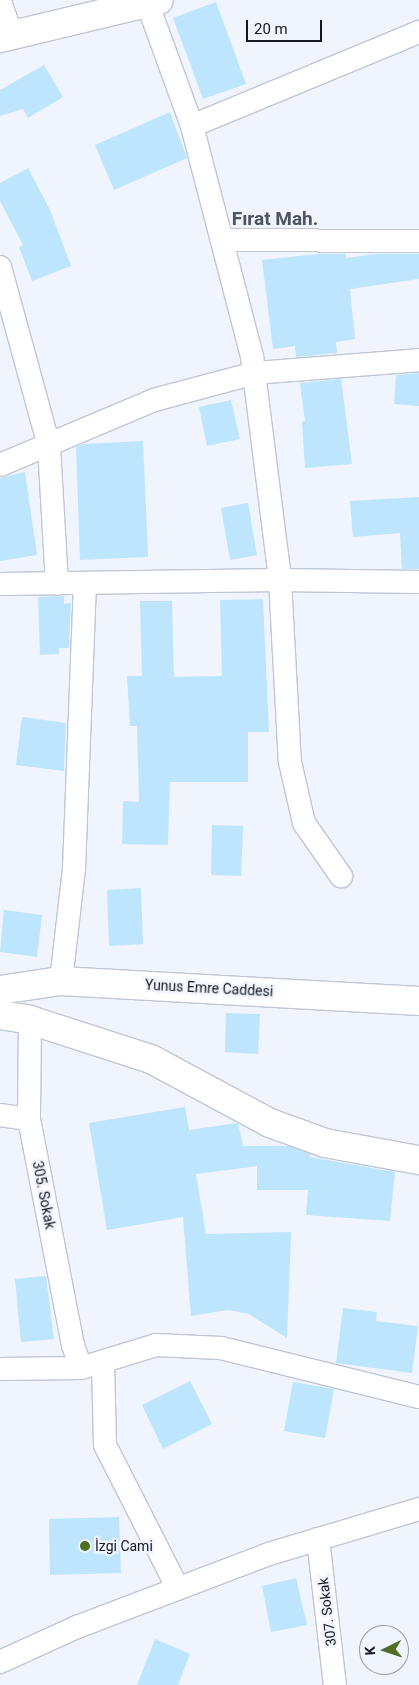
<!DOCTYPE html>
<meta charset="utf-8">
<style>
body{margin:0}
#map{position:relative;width:419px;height:1685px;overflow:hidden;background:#eff4fd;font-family:Roboto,sans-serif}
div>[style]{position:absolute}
.building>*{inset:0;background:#bde5fe}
.roads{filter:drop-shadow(1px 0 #bfc7d6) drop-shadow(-1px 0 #bfc7d6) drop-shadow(0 1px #bfc7d6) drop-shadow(0 -1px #bfc7d6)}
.minor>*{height:22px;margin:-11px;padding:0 11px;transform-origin:11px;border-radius:11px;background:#fff}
.tertiary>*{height:28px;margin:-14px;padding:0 14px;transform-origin:14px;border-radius:14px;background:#fff}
.dots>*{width:14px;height:14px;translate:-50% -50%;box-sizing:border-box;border:2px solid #eff4fd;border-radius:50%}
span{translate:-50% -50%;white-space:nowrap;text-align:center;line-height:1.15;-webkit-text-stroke:5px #eff4fd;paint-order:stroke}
.street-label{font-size:14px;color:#14171d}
.poi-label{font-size:14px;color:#14171d}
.left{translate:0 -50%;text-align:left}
.district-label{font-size:19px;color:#4c5461;font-weight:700}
.north{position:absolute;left:359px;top:1625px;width:50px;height:50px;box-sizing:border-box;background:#eff4fd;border:1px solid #979ca3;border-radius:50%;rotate:266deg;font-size:14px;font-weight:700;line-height:20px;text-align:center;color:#14171d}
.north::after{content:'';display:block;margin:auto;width:18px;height:22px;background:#516f24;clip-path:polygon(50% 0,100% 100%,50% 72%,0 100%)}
.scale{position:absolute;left:246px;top:20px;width:76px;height:22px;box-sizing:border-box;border:2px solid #14171d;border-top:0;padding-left:6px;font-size:15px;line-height:18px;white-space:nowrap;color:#14171d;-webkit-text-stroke:4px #eff4fd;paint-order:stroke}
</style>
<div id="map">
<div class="building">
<i style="clip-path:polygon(216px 2px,246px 84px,203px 99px,173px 18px)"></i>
<i style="clip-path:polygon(44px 65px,63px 97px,28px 118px,23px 109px,0 116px,0 90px)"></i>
<i style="clip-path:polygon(170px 112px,187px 158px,114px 190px,95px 145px)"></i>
<i style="clip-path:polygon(28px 168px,50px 210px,71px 266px,32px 281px,19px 247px,23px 245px,0 201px,0 183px)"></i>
<i style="clip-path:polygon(318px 254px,346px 254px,346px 258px,375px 254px,419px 254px,419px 279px,350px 289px,355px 339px,336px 342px,337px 353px,296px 357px,295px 346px,273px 349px,262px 260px)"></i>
<i style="clip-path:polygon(419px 373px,419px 406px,394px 404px,396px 375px)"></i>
<i style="clip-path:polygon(341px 379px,352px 464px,305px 468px,302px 422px,305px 421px,300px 383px)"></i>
<i style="clip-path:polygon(231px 400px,240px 439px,207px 446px,199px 407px)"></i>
<i style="clip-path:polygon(143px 441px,148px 557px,80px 560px,76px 447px,84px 444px)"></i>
<i style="clip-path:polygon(25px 472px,37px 555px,0 561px,0 478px)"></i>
<i style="clip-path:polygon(419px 497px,419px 569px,402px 569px,400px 533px,353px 537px,350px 501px)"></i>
<i style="clip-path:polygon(248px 503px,257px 555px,230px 560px,221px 508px)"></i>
<i style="clip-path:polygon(64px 596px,64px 604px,71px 603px,69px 648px,59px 648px,59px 654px,40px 655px,38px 597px)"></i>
<i style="clip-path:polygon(263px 599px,269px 732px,248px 732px,248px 782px,170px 782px,168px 845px,122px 844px,123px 801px,139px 802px,137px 726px,130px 726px,127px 676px,142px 676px,140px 601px,172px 601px,174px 677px,222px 676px,220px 600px)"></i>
<i style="clip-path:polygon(22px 717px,66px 723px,64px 771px,16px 765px)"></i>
<i style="clip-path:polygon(212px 825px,243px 826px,241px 876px,211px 875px)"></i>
<i style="clip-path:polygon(141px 888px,143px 944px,109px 946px,107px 890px)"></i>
<i style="clip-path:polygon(4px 910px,42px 915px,37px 957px,0 952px)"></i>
<i style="clip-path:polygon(226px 1013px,260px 1014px,258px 1054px,225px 1052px)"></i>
<i style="clip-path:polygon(185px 1107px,189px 1130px,238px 1123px,243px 1146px,289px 1146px,310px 1154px,310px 1157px,395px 1172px,390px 1221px,306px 1215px,308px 1190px,257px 1190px,257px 1166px,196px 1174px,206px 1234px,291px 1232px,287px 1338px,249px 1314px,228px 1310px,191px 1316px,183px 1217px,107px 1230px,89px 1123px)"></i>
<i style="clip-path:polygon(46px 1276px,54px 1339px,21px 1342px,15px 1279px)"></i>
<i style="clip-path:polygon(343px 1308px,377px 1312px,376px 1321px,418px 1326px,412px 1373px,336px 1363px)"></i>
<i style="clip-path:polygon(190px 1381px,212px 1424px,163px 1449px,142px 1405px)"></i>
<i style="clip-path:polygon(293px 1382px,334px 1389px,325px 1438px,284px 1431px)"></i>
<i style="clip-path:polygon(119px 1517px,121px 1573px,50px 1575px,49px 1519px)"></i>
<i style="clip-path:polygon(296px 1578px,307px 1625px,271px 1632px,262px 1586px)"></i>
<i style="clip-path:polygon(155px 1639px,190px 1654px,178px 1685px,137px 1685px)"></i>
</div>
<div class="roads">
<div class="minor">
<i style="left:0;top:2px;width:37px;rotate:70deg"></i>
<i style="left:148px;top:5px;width:129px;rotate:70deg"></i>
<i style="left:192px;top:126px;width:239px;rotate:75.4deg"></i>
<i style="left:252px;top:357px;width:225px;rotate:82.8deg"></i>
<i style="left:280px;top:580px;width:182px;rotate:86.9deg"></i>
<i style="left:290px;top:762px;width:63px;rotate:77.1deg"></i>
<i style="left:304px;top:823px;width:65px;rotate:55.1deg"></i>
<i style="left:192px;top:126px;width:246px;rotate:-22.5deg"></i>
<i style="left:222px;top:240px;width:197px;rotate:0.3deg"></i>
<i style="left:0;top:267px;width:186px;rotate:74.7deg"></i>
<i style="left:49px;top:446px;width:138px;rotate:86.7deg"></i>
<i style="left:0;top:465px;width:167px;rotate:-22.9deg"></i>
<i style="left:154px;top:400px;width:105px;rotate:-15deg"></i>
<i style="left:255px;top:373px;width:165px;rotate:-4.5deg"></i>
<i style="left:0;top:584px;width:280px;rotate:-0.8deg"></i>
<i style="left:280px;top:580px;width:139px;rotate:0.8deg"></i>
<i style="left:61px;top:981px;width:113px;rotate:-83.4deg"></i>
<i style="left:74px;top:869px;width:285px;rotate:-87.8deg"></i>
<i style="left:30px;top:1020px;width:99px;rotate:90.6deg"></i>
<i style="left:29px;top:1119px;width:230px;rotate:79deg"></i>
<i style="left:73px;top:1345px;width:24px;rotate:71deg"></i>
<i style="left:0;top:1115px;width:29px;rotate:8deg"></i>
<i style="left:103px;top:1362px;width:83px;rotate:88.6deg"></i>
<i style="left:105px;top:1445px;width:161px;rotate:63.1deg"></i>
<i style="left:0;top:1369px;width:81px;rotate:-0.7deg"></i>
<i style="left:81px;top:1368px;width:78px;rotate:-17deg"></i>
<i style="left:156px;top:1345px;width:65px;rotate:2.6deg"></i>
<i style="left:221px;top:1348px;width:204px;rotate:13.9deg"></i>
<i style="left:318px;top:1539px;width:147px;rotate:83.4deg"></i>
<i style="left:0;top:1662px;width:85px;rotate:-24.4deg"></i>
<i style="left:77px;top:1627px;width:205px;rotate:-20.8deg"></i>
<i style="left:269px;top:1554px;width:157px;rotate:-16.7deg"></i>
</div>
<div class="tertiary">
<i style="left:0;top:38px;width:163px;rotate:-13.4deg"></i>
<i style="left:0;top:990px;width:62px;rotate:-8.4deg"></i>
<i style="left:61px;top:981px;width:359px;rotate:3.2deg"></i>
<i style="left:0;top:1015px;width:30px;rotate:9deg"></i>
<i style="left:30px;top:1020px;width:127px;rotate:17.9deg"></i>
<i style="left:151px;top:1059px;width:135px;rotate:28.3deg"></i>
<i style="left:270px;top:1123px;width:59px;rotate:20deg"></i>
<i style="left:325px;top:1143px;width:96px;rotate:10.3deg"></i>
</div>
</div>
<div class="dots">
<i style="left:85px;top:1546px;background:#516f24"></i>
</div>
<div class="street-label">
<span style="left:209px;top:988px;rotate:3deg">Yunus Emre Caddesi</span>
<span style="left:44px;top:1195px;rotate:79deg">305. Sokak</span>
<span style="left:327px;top:1612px;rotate:-97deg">307. Sokak</span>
</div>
<div class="poi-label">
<span class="left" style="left:95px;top:1546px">İzgi Cami</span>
</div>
<div class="district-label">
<span style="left:275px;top:219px">Fırat Mah.</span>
</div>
<div class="north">K</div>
<div class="scale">20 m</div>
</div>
